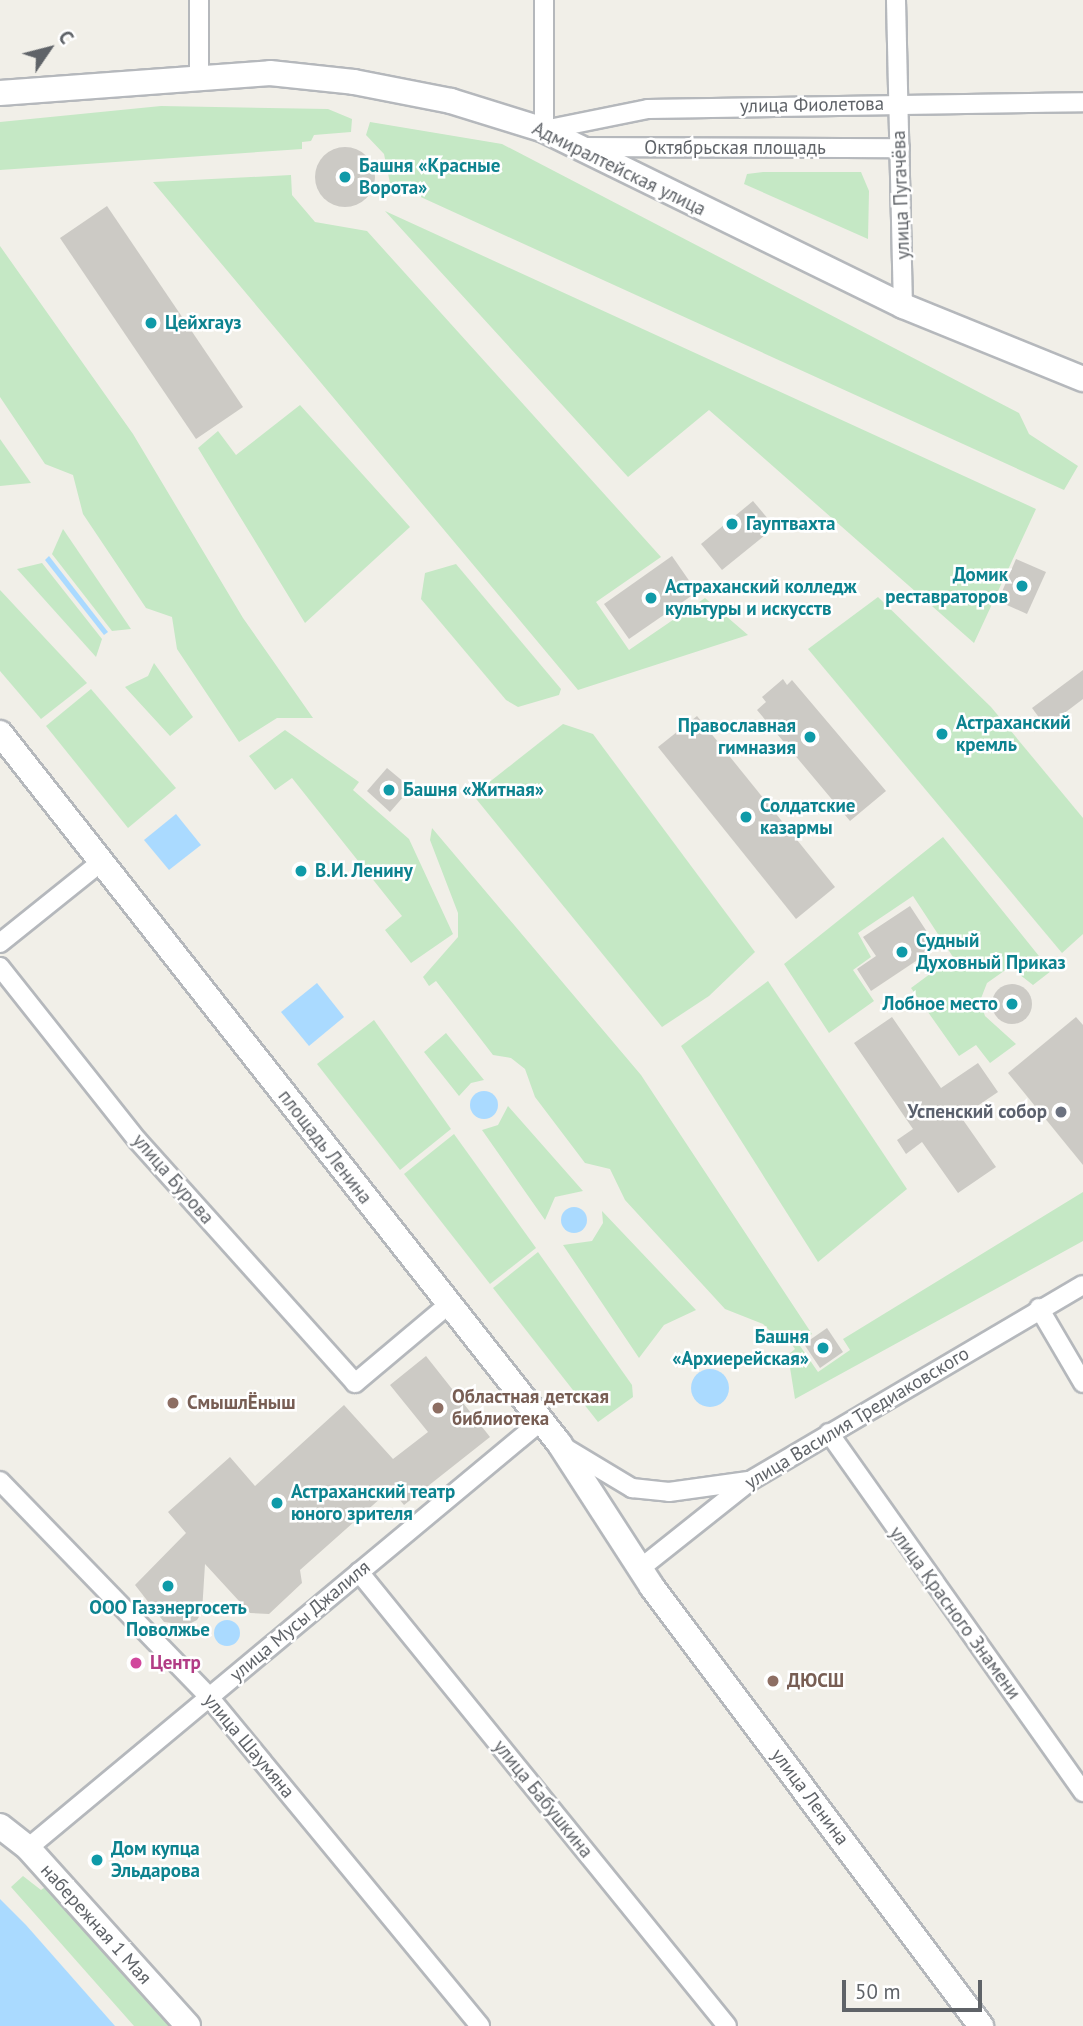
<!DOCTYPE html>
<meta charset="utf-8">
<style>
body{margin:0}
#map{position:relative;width:1083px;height:2026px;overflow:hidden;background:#f1efe8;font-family:"PT Sans",sans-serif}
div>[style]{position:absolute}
.green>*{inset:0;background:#c5e8c5}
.water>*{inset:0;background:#aadaff}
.round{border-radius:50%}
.building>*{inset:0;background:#cccac5}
.roads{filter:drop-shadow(2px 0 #b5b8bc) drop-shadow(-2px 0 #b5b8bc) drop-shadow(0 2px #b5b8bc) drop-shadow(0 -2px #b5b8bc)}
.street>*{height:18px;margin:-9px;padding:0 9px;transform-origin:9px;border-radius:9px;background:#fff}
.secondary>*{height:24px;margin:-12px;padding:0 12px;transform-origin:12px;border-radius:12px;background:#fff}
.dots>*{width:19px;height:19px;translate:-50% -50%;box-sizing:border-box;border:4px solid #fff;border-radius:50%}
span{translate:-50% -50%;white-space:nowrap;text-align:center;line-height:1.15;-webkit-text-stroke:5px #fff;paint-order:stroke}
.street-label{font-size:19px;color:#5f6368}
.culture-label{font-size:19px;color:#0d838f;font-weight:700}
.left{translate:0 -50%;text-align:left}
.right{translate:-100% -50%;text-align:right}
.worship-label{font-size:19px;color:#5b616d;font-weight:700}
.education-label{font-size:19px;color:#785e54;font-weight:700}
.hotel-label{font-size:19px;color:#b23c85;font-weight:700}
.north{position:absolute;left:14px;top:14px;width:70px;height:70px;-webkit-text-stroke:5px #fff;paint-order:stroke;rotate:55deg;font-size:19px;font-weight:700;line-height:28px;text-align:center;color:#5f6368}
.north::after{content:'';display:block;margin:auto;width:24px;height:32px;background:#5f6368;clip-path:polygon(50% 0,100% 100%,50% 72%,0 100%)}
.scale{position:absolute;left:842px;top:1980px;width:140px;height:32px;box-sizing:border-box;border:4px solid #5f6368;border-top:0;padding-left:9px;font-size:21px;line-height:24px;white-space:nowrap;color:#5f6368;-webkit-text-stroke:5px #fff;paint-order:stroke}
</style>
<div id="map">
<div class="green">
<i style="clip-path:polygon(161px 106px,328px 109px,352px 119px,351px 132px,314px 135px,311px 141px,302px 142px,302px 149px,0 170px,0 122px)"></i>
<i style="clip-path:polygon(370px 122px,502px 144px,1019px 413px,1029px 434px,1078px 466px,1064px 490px,390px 183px,384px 154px,366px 135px)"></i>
<i style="clip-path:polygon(763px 172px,861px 172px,869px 191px,868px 239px,744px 184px,747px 174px)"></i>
<i style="clip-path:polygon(291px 175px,292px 195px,315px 222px,367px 231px,661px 557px,596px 602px,629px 650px,705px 598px,748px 635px,578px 690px,153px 182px)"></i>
<i style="clip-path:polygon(385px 211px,1036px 509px,974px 643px,709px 410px,628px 477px)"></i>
<i style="clip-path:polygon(0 246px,133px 434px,243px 618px,313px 718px,277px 718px,239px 742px,177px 649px,172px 617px,146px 608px,83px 514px,73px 475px,45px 464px,0 397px)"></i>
<i style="clip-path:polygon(300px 405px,410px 527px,305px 623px,198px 448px,218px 431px,236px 455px)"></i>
<i style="clip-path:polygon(0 439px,31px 483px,0 486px)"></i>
<i style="clip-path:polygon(63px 529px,131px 629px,112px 631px,52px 554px)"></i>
<i style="clip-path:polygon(42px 563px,102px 639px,96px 657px,17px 569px)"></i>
<i style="clip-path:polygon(456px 564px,561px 689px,559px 695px,518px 707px,506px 700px,421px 599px,425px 573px)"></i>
<i style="clip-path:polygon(0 590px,87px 683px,41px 719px,0 671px)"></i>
<i style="clip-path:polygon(878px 597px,991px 707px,1083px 818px,1083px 934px,1062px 953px,808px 649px)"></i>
<i style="clip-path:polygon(154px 663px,193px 717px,170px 736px,125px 687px,148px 676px)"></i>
<i style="clip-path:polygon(91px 689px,176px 788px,128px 828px,46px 726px)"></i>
<i style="clip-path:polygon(563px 724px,593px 734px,755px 952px,709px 996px,662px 1027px,473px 795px)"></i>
<i style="clip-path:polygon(285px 730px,359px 782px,353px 790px,409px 839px,453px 934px,411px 963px,385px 930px,402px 916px,292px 778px,275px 790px,249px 756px)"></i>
<i style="clip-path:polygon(432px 828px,641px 1075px,812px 1334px,798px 1343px,818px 1372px,850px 1350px,843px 1339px,1083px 1192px,1083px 1241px,795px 1399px,788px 1355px,795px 1349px,787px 1338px,781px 1342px,763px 1324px,725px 1309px,625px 1200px,610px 1169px,585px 1163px,535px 1097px,525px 1069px,511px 1058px,493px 1055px,436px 981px,429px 986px,423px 977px,458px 937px,458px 913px,430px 840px)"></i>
<i style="clip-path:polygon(943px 837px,1051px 971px,1033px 985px,1015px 971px,1004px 971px,987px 983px,980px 1001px,985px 1016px,1016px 1044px,990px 1063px,976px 1045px,959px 1056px,911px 988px,953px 957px,913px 896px,858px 933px,871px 957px,853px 970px,874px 1001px,829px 1033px,784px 964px)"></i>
<i style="clip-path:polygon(768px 981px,907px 1189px,818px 1262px,681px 1046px)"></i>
<i style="clip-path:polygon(374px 1020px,451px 1129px,400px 1170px,317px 1064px)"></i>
<i style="clip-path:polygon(446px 1033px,484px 1080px,471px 1083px,459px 1096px,424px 1052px)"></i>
<i style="clip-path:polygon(508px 1106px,583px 1191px,555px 1197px,545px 1220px,482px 1130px,498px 1125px)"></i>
<i style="clip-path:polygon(454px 1134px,536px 1248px,490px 1284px,404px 1174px)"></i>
<i style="clip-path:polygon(602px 1211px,696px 1310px,664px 1325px,639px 1358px,563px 1245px,592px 1241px,603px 1223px)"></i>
<i style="clip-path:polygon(538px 1252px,632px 1385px,633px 1397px,598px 1422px,493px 1288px)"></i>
<i style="clip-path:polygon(23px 1876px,41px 1890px,48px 1885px,174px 2026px,134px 2026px,11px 1887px)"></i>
</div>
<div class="water">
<i style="clip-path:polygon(49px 556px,108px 632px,104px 635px,45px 560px)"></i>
<i style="clip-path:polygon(176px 814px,201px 845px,169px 870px,144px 840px)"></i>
<i style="clip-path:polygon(317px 983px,344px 1017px,309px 1046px,281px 1012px)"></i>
<i class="round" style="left:470px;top:1091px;width:28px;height:28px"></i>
<i class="round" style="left:561px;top:1207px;width:26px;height:26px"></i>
<i class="round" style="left:691px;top:1369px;width:38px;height:38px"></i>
<i class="round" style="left:214px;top:1620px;width:26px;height:26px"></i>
<i style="clip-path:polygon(0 1899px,26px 1925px,115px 2026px,0 2026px)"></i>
</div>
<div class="building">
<i class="round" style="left:315px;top:147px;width:60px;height:60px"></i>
<i style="clip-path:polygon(107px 206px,243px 407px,196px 439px,60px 238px)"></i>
<i style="clip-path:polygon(753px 501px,775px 527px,722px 570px,701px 544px)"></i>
<i style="clip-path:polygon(672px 556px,697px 592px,629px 639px,604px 604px)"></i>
<i style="clip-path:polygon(1016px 559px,1046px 572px,1027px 614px,998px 601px)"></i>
<i style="clip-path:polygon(1083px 670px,1083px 699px,1046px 727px,1032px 708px)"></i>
<i style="clip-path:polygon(783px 679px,787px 685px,792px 680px,886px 791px,850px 821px,757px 710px,766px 702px,762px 697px)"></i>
<i style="clip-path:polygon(697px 716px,835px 887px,796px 919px,658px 747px)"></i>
<i style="clip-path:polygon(387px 768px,411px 788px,390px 812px,367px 791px)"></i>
<i style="clip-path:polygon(910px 906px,937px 947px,871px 991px,857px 969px,876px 956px,863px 937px)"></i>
<i class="round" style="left:992px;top:984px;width:40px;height:40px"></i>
<i style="clip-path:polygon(892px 1017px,941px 1088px,978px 1063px,998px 1092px,961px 1117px,996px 1167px,958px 1193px,922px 1142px,906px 1154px,897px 1140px,913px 1129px,854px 1043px)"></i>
<i style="clip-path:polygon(1076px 1017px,1083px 1025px,1083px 1165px,1008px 1073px)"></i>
<i style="clip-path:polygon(827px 1328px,843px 1352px,820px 1368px,804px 1344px)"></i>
<i style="clip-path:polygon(426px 1356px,490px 1437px,404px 1505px,391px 1489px,300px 1570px,302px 1583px,269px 1614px,250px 1613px,205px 1564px,202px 1612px,197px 1620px,187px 1625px,164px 1622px,135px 1585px,186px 1533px,168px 1512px,230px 1457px,255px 1486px,344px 1405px,393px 1459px,428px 1432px,390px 1385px)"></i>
</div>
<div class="roads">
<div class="street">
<i style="left:544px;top:0;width:130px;rotate:90deg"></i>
<i style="left:544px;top:130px;width:106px;rotate:-11.4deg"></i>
<i style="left:648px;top:109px;width:435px;rotate:-0.9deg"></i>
<i style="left:896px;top:0;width:306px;rotate:88.7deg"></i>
<i style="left:199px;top:75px;width:75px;rotate:-90deg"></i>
<i style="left:585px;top:147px;width:315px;rotate:0.2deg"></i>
<i style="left:0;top:943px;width:129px;rotate:-38.7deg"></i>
<i style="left:0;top:967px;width:222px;rotate:51.6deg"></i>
<i style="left:138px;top:1141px;width:325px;rotate:48.1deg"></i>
<i style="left:355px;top:1383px;width:123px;rotate:-40deg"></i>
<i style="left:1039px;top:1308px;width:87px;rotate:59.6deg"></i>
<i style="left:829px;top:1433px;width:440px;rotate:54.7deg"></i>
<i style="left:567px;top:1449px;width:76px;rotate:31deg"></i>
<i style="left:632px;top:1488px;width:37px;rotate:6deg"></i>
<i style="left:669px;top:1492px;width:80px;rotate:-7.9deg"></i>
<i style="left:0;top:1481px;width:301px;rotate:45.9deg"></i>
<i style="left:209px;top:1697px;width:426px;rotate:50.5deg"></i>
<i style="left:642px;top:1567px;width:138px;rotate:-38.5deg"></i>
<i style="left:750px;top:1481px;width:386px;rotate:-30.5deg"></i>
<i style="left:359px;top:1572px;width:584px;rotate:50.97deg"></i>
<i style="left:28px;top:1848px;width:667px;rotate:-39.77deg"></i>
</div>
<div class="secondary">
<i style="left:0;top:93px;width:271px;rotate:-4.2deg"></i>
<i style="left:270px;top:73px;width:84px;rotate:6.1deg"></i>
<i style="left:354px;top:82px;width:99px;rotate:11.1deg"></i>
<i style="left:451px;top:101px;width:97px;rotate:17.3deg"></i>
<i style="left:544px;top:130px;width:400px;rotate:26.1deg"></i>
<i style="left:903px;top:306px;width:194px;rotate:22.1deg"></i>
<i style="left:0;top:733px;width:904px;rotate:51.79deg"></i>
<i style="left:559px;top:1443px;width:171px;rotate:57.1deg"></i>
<i style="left:652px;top:1587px;width:549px;rotate:53.15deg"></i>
<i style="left:0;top:1826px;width:36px;rotate:38deg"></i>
<i style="left:28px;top:1848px;width:239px;rotate:48deg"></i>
</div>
</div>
<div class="dots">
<i style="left:345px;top:177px;background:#0f9aa8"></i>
<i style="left:151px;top:323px;background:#0f9aa8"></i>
<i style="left:732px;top:524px;background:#0f9aa8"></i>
<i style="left:1022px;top:586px;background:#0f9aa8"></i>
<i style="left:651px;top:598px;background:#0f9aa8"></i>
<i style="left:942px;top:734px;background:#0f9aa8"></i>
<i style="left:810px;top:737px;background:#0f9aa8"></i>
<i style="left:389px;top:790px;background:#0f9aa8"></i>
<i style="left:746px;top:817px;background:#0f9aa8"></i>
<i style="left:301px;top:871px;background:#0f9aa8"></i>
<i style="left:902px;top:952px;background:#0f9aa8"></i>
<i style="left:1012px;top:1004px;background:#0f9aa8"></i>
<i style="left:1061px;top:1112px;background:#6b7280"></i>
<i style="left:823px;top:1348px;background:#0f9aa8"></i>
<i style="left:173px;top:1403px;background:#8d6e63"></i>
<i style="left:438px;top:1408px;background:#8d6e63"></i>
<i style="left:277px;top:1503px;background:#0f9aa8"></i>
<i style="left:168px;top:1586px;background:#0f9aa8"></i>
<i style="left:136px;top:1663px;background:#d1479c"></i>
<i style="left:773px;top:1681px;background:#8d6e63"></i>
<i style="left:97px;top:1860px;background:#0f9aa8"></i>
</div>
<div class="street-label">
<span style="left:812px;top:105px;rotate:-1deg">улица Фиолетова</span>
<span style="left:735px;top:148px">Октябрьская площадь</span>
<span style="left:619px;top:169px;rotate:26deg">Адмиралтейская улица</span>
<span style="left:901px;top:195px;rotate:-92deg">улица Пугачёва</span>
<span style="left:325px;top:1147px;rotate:52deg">площадь Ленина</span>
<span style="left:173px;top:1179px;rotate:49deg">улица Бурова</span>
<span style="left:857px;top:1418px;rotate:-31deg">улица Василия Тредиаковского</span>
<span style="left:955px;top:1613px;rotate:54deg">улица Красного Знамени</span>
<span style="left:300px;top:1621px;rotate:-40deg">улица Мусы Джалиля</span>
<span style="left:249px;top:1746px;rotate:50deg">улица Шаумяна</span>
<span style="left:810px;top:1797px;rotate:53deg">улица Ленина</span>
<span style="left:543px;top:1799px;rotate:51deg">улица Бабушкина</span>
<span style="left:96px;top:1924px;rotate:48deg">набережная 1 Мая</span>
</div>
<div class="culture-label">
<span class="left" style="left:359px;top:177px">Башня «Красные<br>Ворота»</span>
<span class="left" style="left:165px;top:323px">Цейхгауз</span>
<span class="left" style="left:746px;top:524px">Гауптвахта</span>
<span class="right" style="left:1008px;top:586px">Домик<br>реставраторов</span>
<span class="left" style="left:665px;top:598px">Астраханский колледж<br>культуры и искусств</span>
<span class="left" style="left:956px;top:734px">Астраханский<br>кремль</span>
<span class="right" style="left:796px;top:737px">Православная<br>гимназия</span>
<span class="left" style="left:403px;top:790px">Башня «Житная»</span>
<span class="left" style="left:760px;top:817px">Солдатские<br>казармы</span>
<span class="left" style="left:315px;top:871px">В.И. Ленину</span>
<span class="left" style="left:916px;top:952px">Судный<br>Духовный Приказ</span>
<span class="right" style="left:998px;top:1004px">Лобное место</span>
<span class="right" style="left:809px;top:1348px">Башня<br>«Архиерейская»</span>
<span class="left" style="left:291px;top:1503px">Астраханский театр<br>юного зрителя</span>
<span style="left:168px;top:1619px">ООО Газэнергосеть<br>Поволжье</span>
<span class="left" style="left:111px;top:1860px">Дом купца<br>Эльдарова</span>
</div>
<div class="worship-label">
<span class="right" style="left:1047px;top:1112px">Успенский собор</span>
</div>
<div class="education-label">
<span class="left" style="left:452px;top:1408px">Областная детская<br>библиотека</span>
<span class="left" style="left:187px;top:1403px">СмышлЁныш</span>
<span class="left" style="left:787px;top:1681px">ДЮСШ</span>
</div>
<div class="hotel-label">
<span class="left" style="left:150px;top:1663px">Центр</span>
</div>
<div class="north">С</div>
<div class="scale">50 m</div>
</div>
